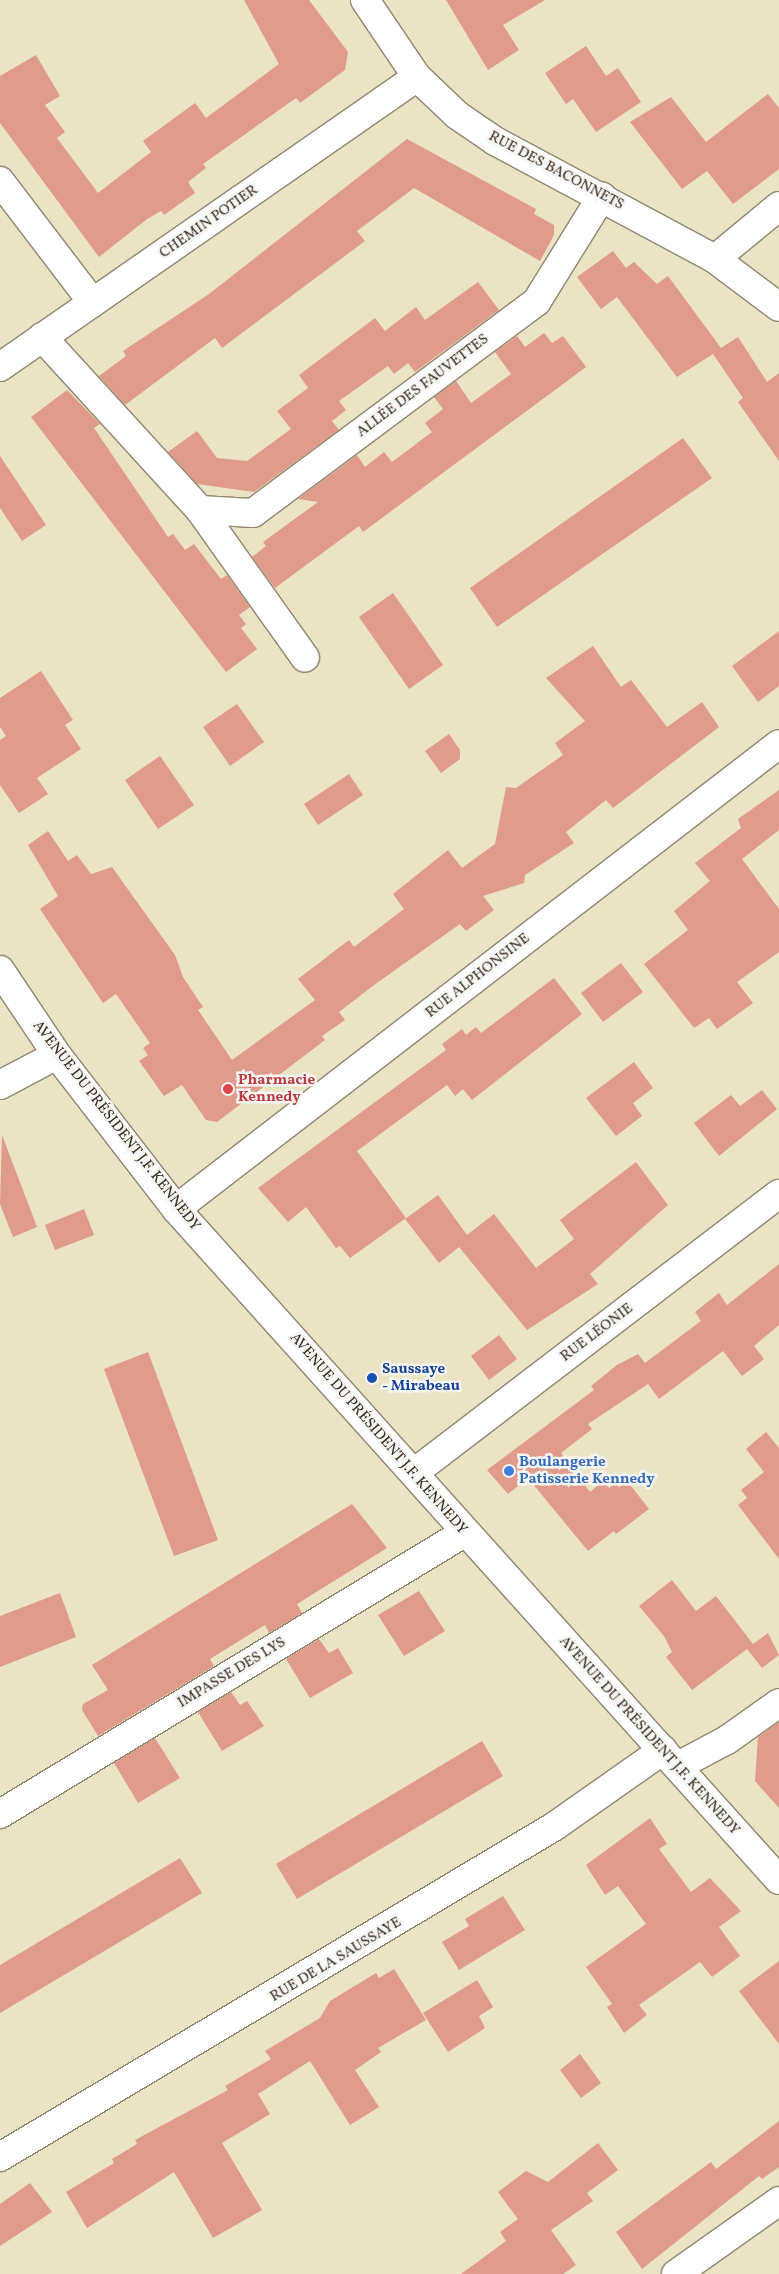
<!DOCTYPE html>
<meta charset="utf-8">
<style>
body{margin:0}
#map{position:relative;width:779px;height:2274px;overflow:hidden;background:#eae3c4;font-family:Vollkorn,serif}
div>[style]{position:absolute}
.building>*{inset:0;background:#e09b8a}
.roads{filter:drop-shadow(1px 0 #928671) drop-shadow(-1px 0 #928671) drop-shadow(0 1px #928671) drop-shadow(0 -1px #928671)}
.minor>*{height:28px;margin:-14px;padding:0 14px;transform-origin:14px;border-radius:14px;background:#fff}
.dots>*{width:14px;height:14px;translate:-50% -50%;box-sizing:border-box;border:2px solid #f6f6f2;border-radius:50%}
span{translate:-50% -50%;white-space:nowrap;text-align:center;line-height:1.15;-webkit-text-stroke:5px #f6f6f2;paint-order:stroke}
.street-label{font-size:15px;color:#3b2a1e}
.health-label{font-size:15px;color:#be3a42;font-weight:700}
.left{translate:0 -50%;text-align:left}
.transit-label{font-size:15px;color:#164399;font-weight:700}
.shop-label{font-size:15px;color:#366cbe;font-weight:700}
</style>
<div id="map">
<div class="building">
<i style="clip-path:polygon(244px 0,309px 0,348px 52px,345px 70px,300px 103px,296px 98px,203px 164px,206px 168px,188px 182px,195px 193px,164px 215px,161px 211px,147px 219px,99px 257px,0 123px,0 76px,36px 55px,60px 96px,45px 105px,65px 132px,57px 138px,98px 193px,151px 152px,143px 141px,195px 103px,206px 118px,279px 64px)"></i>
<i style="clip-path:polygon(446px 0,545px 0,503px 25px,519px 50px,488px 70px)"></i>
<i style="clip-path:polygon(586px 46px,606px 76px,618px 68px,641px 102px,596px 132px,573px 99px,566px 104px,545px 73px)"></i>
<i style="clip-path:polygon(768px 94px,779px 108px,779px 169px,733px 204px,707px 171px,682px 189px,630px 122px,671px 97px,706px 142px)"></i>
<i style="clip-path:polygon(407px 139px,536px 209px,534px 214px,554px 225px,554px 235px,540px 261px,414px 188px,357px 231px,365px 241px,222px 348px,215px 338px,125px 405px,99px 376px,126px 356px,123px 351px,209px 294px)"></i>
<i style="clip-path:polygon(613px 251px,626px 268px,634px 262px,657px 284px,668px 276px,721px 348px,738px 337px,767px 382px,779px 373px,779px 461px,738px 402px,743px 398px,713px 354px,677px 377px,617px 297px,601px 309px,577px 277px)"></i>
<i style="clip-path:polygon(478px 282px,499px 310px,415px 372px,408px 363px,394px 374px,388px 366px,339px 401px,346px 410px,332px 421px,339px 430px,254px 492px,197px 484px,168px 452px,197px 431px,217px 458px,247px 461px,291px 429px,277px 411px,308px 388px,299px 375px,375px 318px,385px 331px,416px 307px,425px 320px)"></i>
<i style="clip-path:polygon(544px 333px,552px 343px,563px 336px,586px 367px,363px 532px,359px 526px,275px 588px,252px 557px,266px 546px,263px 542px,318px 502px,298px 499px,357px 455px,365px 467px,384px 452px,392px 462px,432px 432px,425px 423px,443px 409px,434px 397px,456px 381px,471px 403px,511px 374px,495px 352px,517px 336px,525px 347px)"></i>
<i style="clip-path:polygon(67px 390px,100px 424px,94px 428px,168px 537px,173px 534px,185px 550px,194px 544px,221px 579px,227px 575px,250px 607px,239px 615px,246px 624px,241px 628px,257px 649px,226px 672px,31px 417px)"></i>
<i style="clip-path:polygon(683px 438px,712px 478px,497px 627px,470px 588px)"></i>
<i style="clip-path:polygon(0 456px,46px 525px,22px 541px,0 508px)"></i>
<i style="clip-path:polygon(393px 593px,443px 665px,409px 689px,359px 617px)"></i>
<i style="clip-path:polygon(779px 631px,779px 686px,758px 702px,732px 666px)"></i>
<i style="clip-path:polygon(593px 646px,621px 687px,631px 680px,667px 727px,702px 702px,719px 727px,613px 808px,606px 800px,566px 832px,574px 843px,525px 875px,524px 883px,483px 896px,494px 910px,466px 931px,460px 924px,374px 985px,339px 1012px,345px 1020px,322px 1036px,325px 1040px,217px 1122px,206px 1120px,182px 1085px,164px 1096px,139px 1061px,148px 1055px,143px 1048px,150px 1043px,116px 994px,103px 1003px,40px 909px,58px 896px,28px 845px,48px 831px,68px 861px,77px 855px,91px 874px,112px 867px,175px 955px,183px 977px,203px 1007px,198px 1010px,232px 1060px,315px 1000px,298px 979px,349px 940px,354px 947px,404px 909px,393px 894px,448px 850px,462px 868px,495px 844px,506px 787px,516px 788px,563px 755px,555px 743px,585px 721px,546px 678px)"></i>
<i style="clip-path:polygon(41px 671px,73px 720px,65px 725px,81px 749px,37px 778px,48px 794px,19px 813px,0 785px,0 740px,6px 736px,0 727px,0 698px)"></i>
<i style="clip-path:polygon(237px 704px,264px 742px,230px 766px,203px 727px)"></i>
<i style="clip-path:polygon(449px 734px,460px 750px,460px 759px,441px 773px,425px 751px)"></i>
<i style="clip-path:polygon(160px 756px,194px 805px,158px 829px,125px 780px)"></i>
<i style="clip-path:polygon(349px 774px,363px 795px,318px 825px,304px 804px)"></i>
<i style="clip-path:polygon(779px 790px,779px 830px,742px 859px,779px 909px,779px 952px,737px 982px,753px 1003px,717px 1029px,709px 1018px,694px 1028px,644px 964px,688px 930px,674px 911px,710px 881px,695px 863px,741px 828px,738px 819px)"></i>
<i style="clip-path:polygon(621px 963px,643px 992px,603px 1022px,581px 993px)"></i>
<i style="clip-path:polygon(554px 978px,582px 1014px,472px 1100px,463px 1089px,455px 1096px,447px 1085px,357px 1151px,406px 1218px,350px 1258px,340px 1246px,336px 1248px,306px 1207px,288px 1222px,258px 1188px,446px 1050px,442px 1044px,462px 1029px,466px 1035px,476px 1027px,481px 1033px)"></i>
<i style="clip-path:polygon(634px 1062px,653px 1088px,633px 1103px,642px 1116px,616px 1136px,586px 1098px)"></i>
<i style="clip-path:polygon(762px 1090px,777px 1109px,719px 1156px,694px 1123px,731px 1095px,740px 1106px)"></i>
<i style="clip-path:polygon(2px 1135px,37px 1227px,13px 1237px,0 1204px)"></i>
<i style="clip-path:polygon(636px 1162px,668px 1205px,590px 1274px,598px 1284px,527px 1330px,459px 1247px,439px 1263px,405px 1219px,438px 1195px,467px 1235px,494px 1214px,536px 1268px,574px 1239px,560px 1220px)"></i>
<i style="clip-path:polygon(84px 1209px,94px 1235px,55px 1250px,45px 1225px)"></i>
<i style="clip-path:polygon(779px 1264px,779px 1325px,754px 1346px,764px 1359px,742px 1376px,723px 1351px,659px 1399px,648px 1384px,588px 1424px,592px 1429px,561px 1453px,590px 1492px,603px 1481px,609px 1488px,624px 1477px,649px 1509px,616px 1534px,614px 1531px,588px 1551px,528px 1478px,508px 1494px,487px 1470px,594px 1390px,591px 1386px,617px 1365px,638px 1354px,645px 1363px,701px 1321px,695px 1312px,719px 1293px,727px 1305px)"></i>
<i style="clip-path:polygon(499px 1335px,517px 1359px,489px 1380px,471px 1356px)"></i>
<i style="clip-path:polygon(148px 1352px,218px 1540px,174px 1556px,104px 1369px)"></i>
<i style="clip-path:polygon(766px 1432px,779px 1448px,779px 1559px,738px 1505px,747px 1498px,741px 1490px,764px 1472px,746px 1449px)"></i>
<i style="clip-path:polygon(352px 1504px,387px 1548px,297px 1604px,302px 1613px,269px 1633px,265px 1625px,210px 1659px,214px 1666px,98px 1736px,82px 1710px,83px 1704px,108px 1690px,92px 1665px)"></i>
<i style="clip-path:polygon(672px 1580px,696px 1611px,716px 1596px,753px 1644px,749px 1647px,768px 1633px,779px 1655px,762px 1668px,747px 1649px,692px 1690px,666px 1657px,672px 1652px,664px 1636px,639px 1606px)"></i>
<i style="clip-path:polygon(419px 1591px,445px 1631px,404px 1656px,378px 1615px)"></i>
<i style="clip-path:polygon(60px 1593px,76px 1637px,0 1667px,0 1616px)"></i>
<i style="clip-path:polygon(319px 1639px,329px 1653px,338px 1648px,353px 1673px,310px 1698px,286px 1659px)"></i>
<i style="clip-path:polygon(231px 1692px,240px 1705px,247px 1701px,264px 1726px,222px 1751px,198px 1712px)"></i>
<i style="clip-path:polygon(779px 1722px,779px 1808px,755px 1781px,758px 1737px)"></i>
<i style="clip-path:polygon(155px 1738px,180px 1778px,138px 1803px,114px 1763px)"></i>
<i style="clip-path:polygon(482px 1741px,503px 1776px,297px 1899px,276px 1864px)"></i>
<i style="clip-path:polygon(650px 1818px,667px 1844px,659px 1849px,691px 1892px,710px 1878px,741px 1911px,719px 1927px,740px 1956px,712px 1977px,700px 1962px,639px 2005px,647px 2015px,624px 2033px,607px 2007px,612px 2004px,586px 1967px,646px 1924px,618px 1886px,605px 1895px,586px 1865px)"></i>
<i style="clip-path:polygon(180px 1858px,202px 1893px,0 2013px,0 1965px)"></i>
<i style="clip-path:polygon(503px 1896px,525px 1930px,459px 1970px,442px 1942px,469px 1926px,465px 1919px)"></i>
<i style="clip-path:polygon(779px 1961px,779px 2044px,739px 1991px)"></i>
<i style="clip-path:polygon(394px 1969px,426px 2020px,378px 2048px,381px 2052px,355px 2070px,379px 2107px,350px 2125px,310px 2061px,258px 2094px,270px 2114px,222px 2143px,262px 2210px,213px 2238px,174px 2172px,87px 2228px,66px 2192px,114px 2163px,112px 2159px,137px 2144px,135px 2140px,228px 2090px,225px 2086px,271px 2059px,265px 2051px,320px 2018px,330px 2001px,376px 1973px,379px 1978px)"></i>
<i style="clip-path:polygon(477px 1980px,493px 2007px,479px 2016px,485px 2028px,448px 2052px,423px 2013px)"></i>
<i style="clip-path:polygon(580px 2054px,601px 2083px,581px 2098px,560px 2070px)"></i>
<i style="clip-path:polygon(779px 2121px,779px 2167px,762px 2179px,759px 2176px,642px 2269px,616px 2232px,711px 2162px,716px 2169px)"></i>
<i style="clip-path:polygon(598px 2143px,618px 2170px,587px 2193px,593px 2201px,551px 2230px,576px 2265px,563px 2274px,461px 2274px,506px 2241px,500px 2232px,518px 2219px,498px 2192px,526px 2171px,548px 2182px)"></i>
<i style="clip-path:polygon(30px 2183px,52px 2212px,0 2246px,0 2204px)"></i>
</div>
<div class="roads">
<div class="minor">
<i style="left:365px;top:0;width:93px;rotate:56deg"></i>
<i style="left:417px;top:77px;width:55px;rotate:43.5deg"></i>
<i style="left:457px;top:115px;width:46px;rotate:34.4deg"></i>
<i style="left:495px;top:141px;width:250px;rotate:28.2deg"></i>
<i style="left:715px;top:259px;width:80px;rotate:36.9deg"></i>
<i style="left:0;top:181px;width:153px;rotate:52.7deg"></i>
<i style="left:715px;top:259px;width:83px;rotate:-39.6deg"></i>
<i style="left:42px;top:337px;width:234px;rotate:47.6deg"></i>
<i style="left:200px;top:510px;width:53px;rotate:3.2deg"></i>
<i style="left:253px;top:513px;width:354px;rotate:-36.7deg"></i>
<i style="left:537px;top:301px;width:123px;rotate:-58.2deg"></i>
<i style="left:0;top:367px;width:508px;rotate:-34.82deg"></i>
<i style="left:200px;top:510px;width:181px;rotate:54.6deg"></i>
<i style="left:0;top:970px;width:102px;rotate:56.2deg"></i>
<i style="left:57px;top:1055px;width:195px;rotate:52.3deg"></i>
<i style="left:176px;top:1209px;width:902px;rotate:48.06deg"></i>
<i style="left:0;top:1085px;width:64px;rotate:-27.8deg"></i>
<i style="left:176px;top:1209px;width:761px;rotate:-37.64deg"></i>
<i style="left:415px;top:1472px;width:458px;rotate:-37.4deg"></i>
<i style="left:678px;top:1766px;width:55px;rotate:-28deg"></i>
<i style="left:727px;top:1740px;width:64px;rotate:-35.4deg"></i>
<i style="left:0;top:1814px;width:542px;rotate:-31.2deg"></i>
<i style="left:0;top:2157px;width:646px;rotate:-30.81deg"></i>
<i style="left:555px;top:1826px;width:132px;rotate:-35.1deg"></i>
<i style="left:676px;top:2274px;width:126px;rotate:-35.3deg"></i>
</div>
</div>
<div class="dots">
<i style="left:228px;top:1089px;background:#e0444e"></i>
<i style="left:372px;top:1378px;background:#1a4fb4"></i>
<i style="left:509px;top:1471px;background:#3f7fe0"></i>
</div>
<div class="street-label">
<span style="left:556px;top:171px;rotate:28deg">RUE DES BACONNETS</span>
<span style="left:209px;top:222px;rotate:-35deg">CHEMIN POTIER</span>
<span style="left:423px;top:386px;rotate:-37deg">ALLÉE DES FAUVETTES</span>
<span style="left:478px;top:976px;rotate:-38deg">RUE ALPHONSINE</span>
<span style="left:116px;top:1126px;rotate:52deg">AVENUE DU PRÉSIDENT J.F. KENNEDY</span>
<span style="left:597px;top:1333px;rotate:-37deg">RUE LÉONIE</span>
<span style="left:378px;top:1434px;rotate:49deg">AVENUE DU PRÉSIDENT J.F. KENNEDY</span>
<span style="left:232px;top:1673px;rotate:-31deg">IMPASSE DES LYS</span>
<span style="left:649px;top:1736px;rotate:48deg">AVENUE DU PRÉSIDENT J.F. KENNEDY</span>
<span style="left:336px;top:1960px;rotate:-31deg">RUE DE LA SAUSSAYE</span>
</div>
<div class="health-label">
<span class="left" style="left:238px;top:1089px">Pharmacie<br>Kennedy</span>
</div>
<div class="transit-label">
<span class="left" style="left:382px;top:1378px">Saussaye<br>- Mirabeau</span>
</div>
<div class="shop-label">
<span class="left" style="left:519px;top:1471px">Boulangerie<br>Patisserie Kennedy</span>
</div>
</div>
